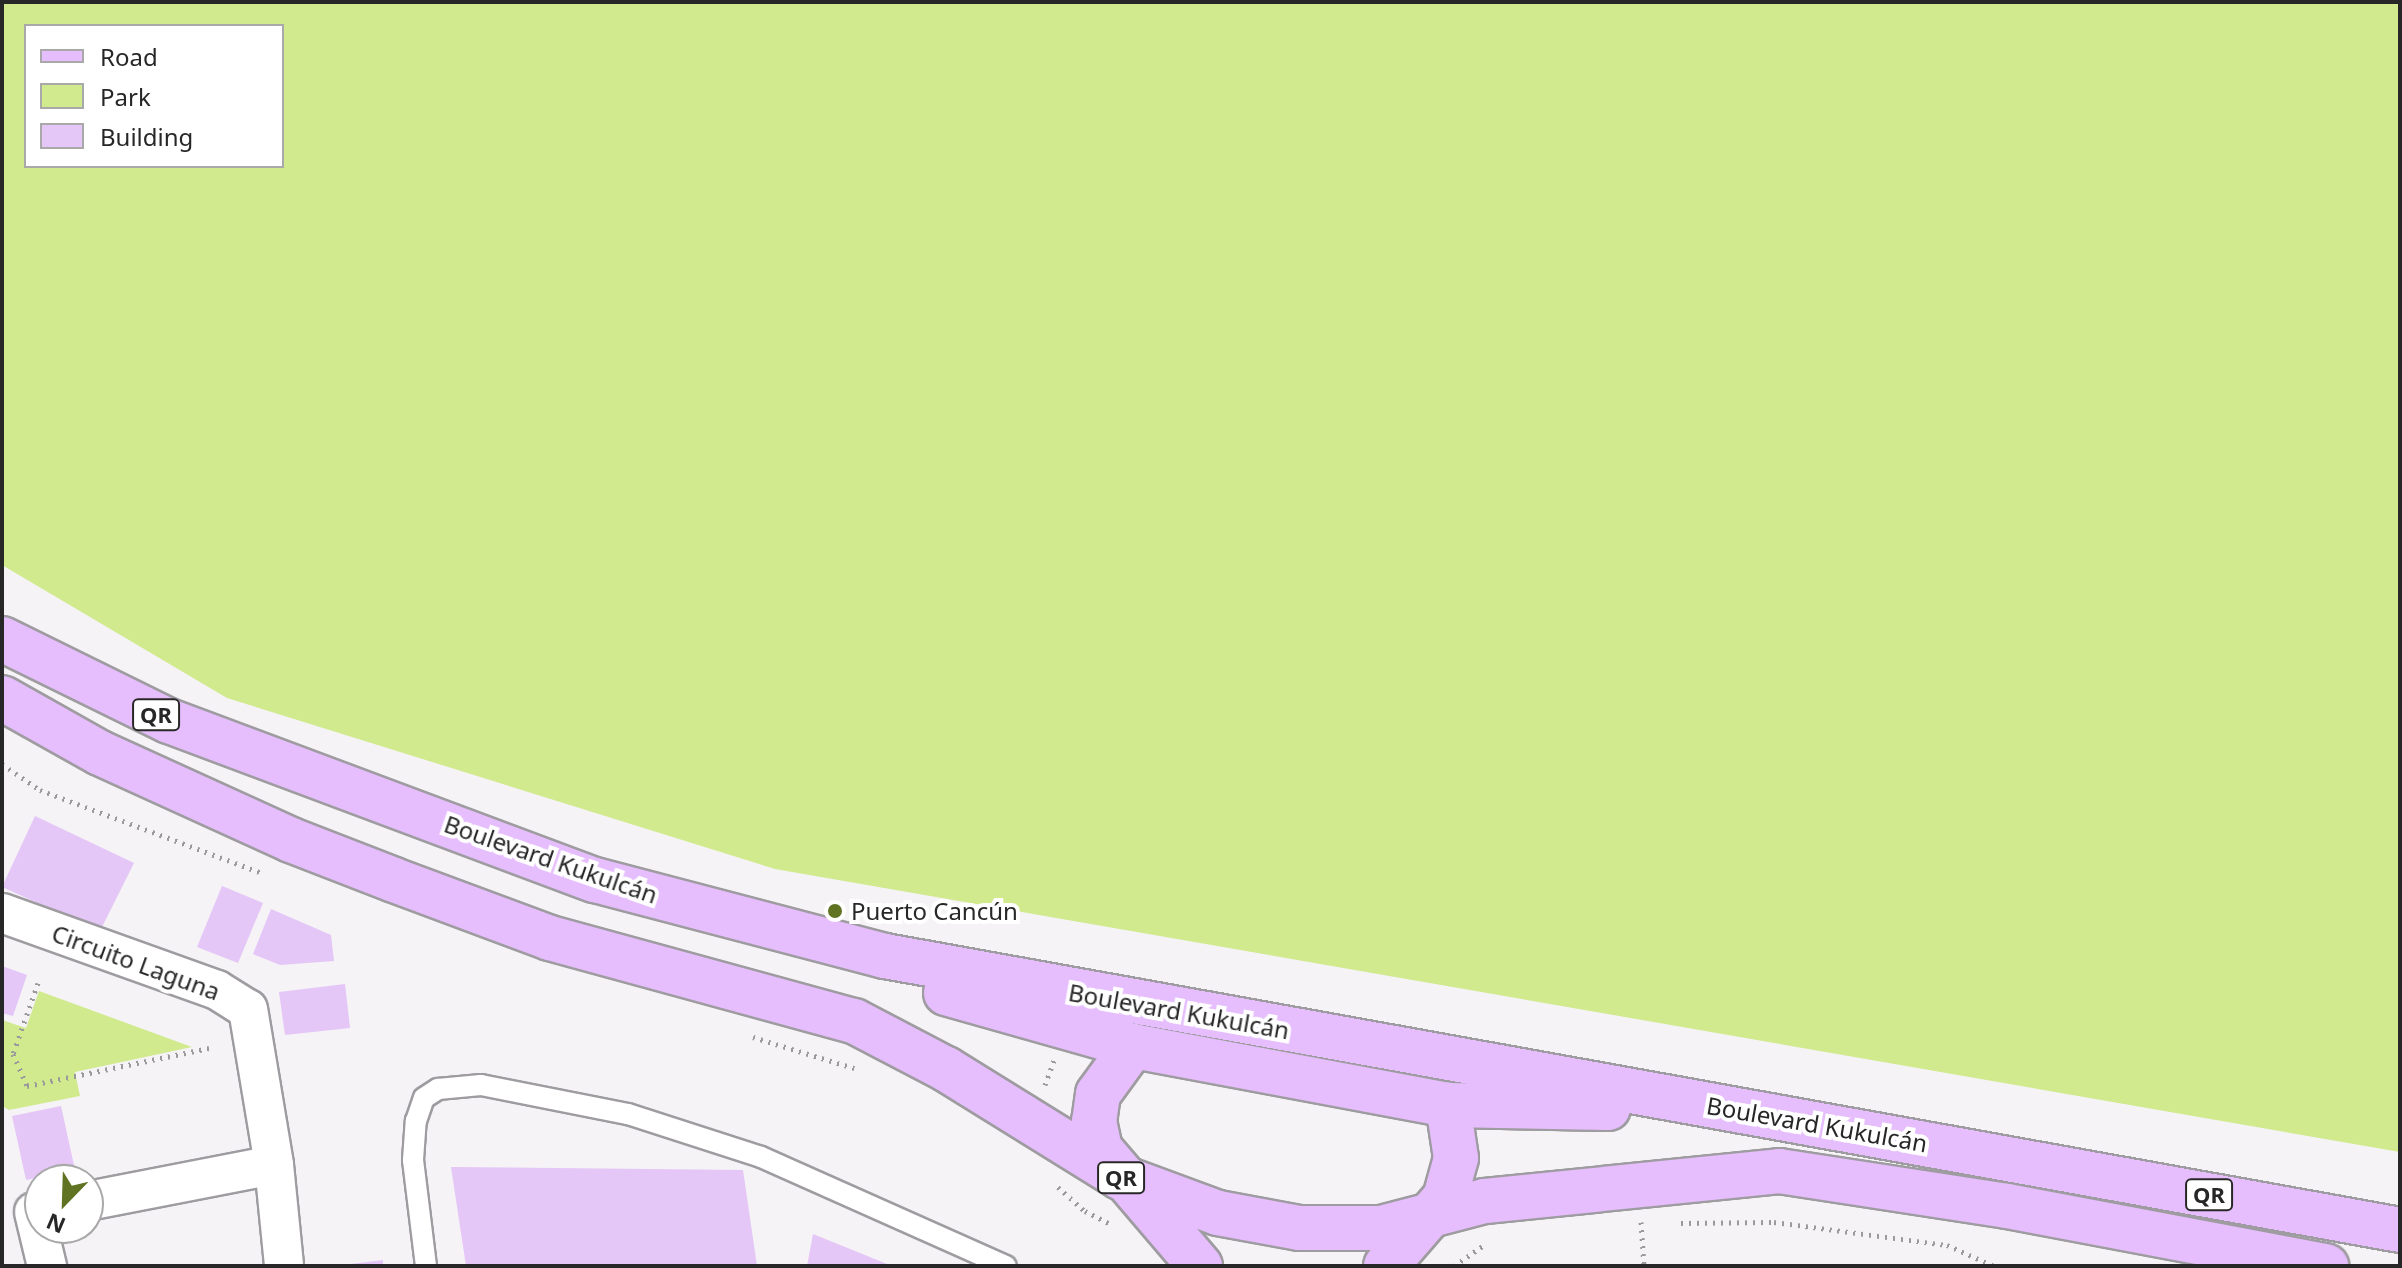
<!DOCTYPE html>
<meta charset="utf-8">
<style>
body{margin:0}
#map{position:relative;width:2402px;height:1268px;overflow:hidden;background:#f5f3f6;font-family:"Noto Sans",sans-serif}
div>[style]{position:absolute}
.green>*{inset:0;background:#d0ea8d}
.building>*{inset:0;background:#e4c6f7}
.path>*{height:5px;margin-top:-2.5px;transform-origin:0;background:repeating-linear-gradient(90deg,#9a999b 0 2px,transparent 0 8px)}
.roads{filter:drop-shadow(2px 0 #9e9ca0) drop-shadow(-2px 0 #9e9ca0) drop-shadow(0 2px #9e9ca0) drop-shadow(0 -2px #9e9ca0)}
.lane>*{height:20px;margin:-10px;padding:0 10px;transform-origin:10px;border-radius:10px;background:#fff}
.street>*{height:38px;margin:-19px;padding:0 19px;transform-origin:19px;border-radius:19px;background:#fff}
.primary>*{height:44px;margin:-22px;padding:0 22px;transform-origin:22px;border-radius:22px;background:#e6befd}
.dots>*{width:22px;height:22px;translate:-50% -50%;box-sizing:border-box;border:4px solid #fff;border-radius:50%}
span{translate:-50% -50%;white-space:nowrap;text-align:center;line-height:1.15;-webkit-text-stroke:8px #fff;paint-order:stroke}
.shield-label span{padding:2px 6px;background:#fff;border:2px solid;border-radius:6px;-webkit-text-stroke-width:0}
.shield-label{font-size:22px;color:#282728;font-weight:700}
.street-label{font-size:24px;color:#282728}
.poi-label{font-size:24px;color:#282728}
.left{translate:0 -50%;text-align:left}
.frame{position:absolute;inset:0;border:4px solid #282728;pointer-events:none}
.legend{position:absolute;left:24px;top:24px;width:260px;height:144px;box-sizing:border-box;background:#fff;border:2px solid #a9a9a9;margin:0;padding:10px 14px;list-style:none;font-size:24px;color:#282728}
.legend li{display:flex;align-items:center;gap:16px;height:40px}
.legend b{width:40px;border:2px solid #a9a9a9}
.north{position:absolute;left:24px;top:1164px;width:80px;height:80px;box-sizing:border-box;background:#fff;border:2px solid #a9a9a9;border-radius:50%;rotate:203deg;font-size:22px;font-weight:700;line-height:32px;text-align:center;color:#282728}
.north::after{content:'';display:block;margin:auto;width:28px;height:36px;background:#5f7322;clip-path:polygon(50% 0,100% 100%,50% 72%,0 100%)}
</style>
<div id="map">
<div class="green">
<i style="clip-path:polygon(evenodd,2px 2px,2400px 2px,2400px 1152px,775px 869px,227px 698px,2px 565px,2px 2px,26px 26px,282px 26px,282px 166px,26px 166px,26px 26px)"></i>
<i style="clip-path:polygon(39px 991px,192px 1047px,75px 1072px,80px 1096px,9px 1110px,2px 1106px,2px 1020px,26px 1028px)"></i>
</div>
<div class="building">
<i style="clip-path:polygon(35px 816px,134px 863px,100px 931px,2px 887px)"></i>
<i style="clip-path:polygon(222px 886px,263px 903px,238px 963px,197px 947px)"></i>
<i style="clip-path:polygon(271px 909px,331px 935px,334px 961px,280px 965px,253px 954px)"></i>
<i style="clip-path:polygon(2px 966px,27px 975px,13px 1016px,2px 1013px)"></i>
<i style="clip-path:polygon(345px 984px,350px 1028px,285px 1035px,279px 992px)"></i>
<i style="clip-path:polygon(61px 1106px,75px 1170px,26px 1180px,12px 1116px)"></i>
<i style="clip-path:polygon(451px 1167px,743px 1170px,757px 1266px,466px 1266px)"></i>
<i style="clip-path:polygon(813px 1234px,892px 1266px,807px 1266px)"></i>
<i style="clip-path:polygon(383px 1260px,383px 1266px,351px 1266px,351px 1264px)"></i>
</div>
<div class="path">
<i style="left:2px;top:764px;width:46px;rotate:34.4deg"></i>
<i style="left:40px;top:790px;width:237px;rotate:20.5deg"></i>
<i style="left:38px;top:983px;width:75px;rotate:109.4deg"></i>
<i style="left:13px;top:1054px;width:35px;rotate:66deg"></i>
<i style="left:27px;top:1086px;width:186px;rotate:-11.8deg"></i>
<i style="left:753px;top:1037px;width:106px;rotate:17.1deg"></i>
<i style="left:1045px;top:1085px;width:27px;rotate:-70deg"></i>
<i style="left:1058px;top:1187px;width:36px;rotate:42deg"></i>
<i style="left:1085px;top:1211px;width:30px;rotate:27deg"></i>
<i style="left:1641px;top:1222px;width:44px;rotate:86.1deg"></i>
<i style="left:1681px;top:1223px;width:93px;rotate:-0.6deg"></i>
<i style="left:1774px;top:1222px;width:175px;rotate:7.6deg"></i>
<i style="left:1947px;top:1245px;width:51px;rotate:24.1deg"></i>
<i style="left:1454px;top:1266px;width:39px;rotate:-35deg"></i>
</div>
<div class="roads">
<div class="lane">
<i style="left:426px;top:1266px;width:107px;rotate:-97deg"></i>
<i style="left:413px;top:1160px;width:39px;rotate:-86deg"></i>
<i style="left:416px;top:1121px;width:24px;rotate:-71deg"></i>
<i style="left:424px;top:1098px;width:17px;rotate:-33deg"></i>
<i style="left:438px;top:1089px;width:43px;rotate:-5.3deg"></i>
<i style="left:481px;top:1085px;width:150px;rotate:11.2deg"></i>
<i style="left:628px;top:1114px;width:140px;rotate:17.9deg"></i>
<i style="left:761px;top:1157px;width:268px;rotate:24deg"></i>
</div>
<div class="street">
<i style="left:2px;top:913px;width:228px;rotate:19.7deg"></i>
<i style="left:217px;top:990px;width:36px;rotate:32deg"></i>
<i style="left:248px;top:1009px;width:158px;rotate:80.5deg"></i>
<i style="left:274px;top:1165px;width:101px;rotate:84.3deg"></i>
<i style="left:88px;top:1201px;width:189px;rotate:-11deg"></i>
<i style="left:34px;top:1212px;width:56px;rotate:76.5deg"></i>
</div>
<div class="primary">
<i style="left:2px;top:639px;width:186px;rotate:26.2deg"></i>
<i style="left:169px;top:721px;width:455px;rotate:20.5deg"></i>
<i style="left:595px;top:880px;width:300px;rotate:14.7deg"></i>
<i style="left:885px;top:956px;width:1540px;rotate:10.25deg"></i>
<i style="left:2px;top:698px;width:112px;rotate:29.3deg"></i>
<i style="left:100px;top:753px;width:210px;rotate:24.5deg"></i>
<i style="left:291px;top:840px;width:110px;rotate:21.2deg"></i>
<i style="left:394px;top:880px;width:166px;rotate:20.4deg"></i>
<i style="left:550px;top:938px;width:315px;rotate:15.3deg"></i>
<i style="left:854px;top:1021px;width:104px;rotate:27.6deg"></i>
<i style="left:946px;top:1069px;width:205px;rotate:31.8deg"></i>
<i style="left:1120px;top:1177px;width:104px;rotate:20.2deg"></i>
<i style="left:1218px;top:1213px;width:82px;rotate:10.5deg"></i>
<i style="left:1299px;top:1228px;width:82px"></i>
<i style="left:1381px;top:1228px;width:107px;rotate:-14.6deg"></i>
<i style="left:1485px;top:1201px;width:296px;rotate:-5.8deg"></i>
<i style="left:1779px;top:1171px;width:231px;rotate:8.7deg"></i>
<i style="left:2007px;top:1206px;width:325px;rotate:10.7deg"></i>
<i style="left:946px;top:993px;width:194px;rotate:15.8deg"></i>
<i style="left:1133px;top:1046px;width:320px;rotate:10.6deg"></i>
<i style="left:1448px;top:1105px;width:160px;rotate:1.1deg"></i>
<i style="left:1133px;top:1046px;width:59px;rotate:126.1deg"></i>
<i style="left:1098px;top:1094px;width:27px;rotate:98deg"></i>
<i style="left:1094px;top:1121px;width:29px;rotate:78deg"></i>
<i style="left:1100px;top:1149px;width:154px;rotate:49.5deg"></i>
<i style="left:1386px;top:1266px;width:90px;rotate:-49.1deg"></i>
<i style="left:1445px;top:1198px;width:41px;rotate:-74.6deg"></i>
<i style="left:1456px;top:1158px;width:54px;rotate:-98.6deg"></i>
</div>
</div>
<div class="dots">
<i style="left:835px;top:911px;background:#5f7322"></i>
</div>
<div class="shield-label">
<span style="left:156px;top:715px">QR</span>
<span style="left:1121px;top:1178px">QR</span>
<span style="left:2209px;top:1195px">QR</span>
</div>
<div class="street-label">
<span style="left:551px;top:859px;rotate:19deg">Boulevard Kukulcán</span>
<span style="left:136px;top:962px;rotate:20deg">Circuito Laguna</span>
<span style="left:1179px;top:1011px;rotate:10deg">Boulevard Kukulcán</span>
<span style="left:1817px;top:1124px;rotate:10deg">Boulevard Kukulcán</span>
</div>
<div class="poi-label">
<span class="left" style="left:851px;top:911px">Puerto Cancún</span>
</div>
<div class="frame"></div>
<ul class="legend">
<li><b style="height:10px;background:#e6befd"></b>Road</li>
<li><b style="height:22px;background:#d0ea8d"></b>Park</li>
<li><b style="height:22px;background:#e4c6f7"></b>Building</li>
</ul>
<div class="north">N</div>
</div>
